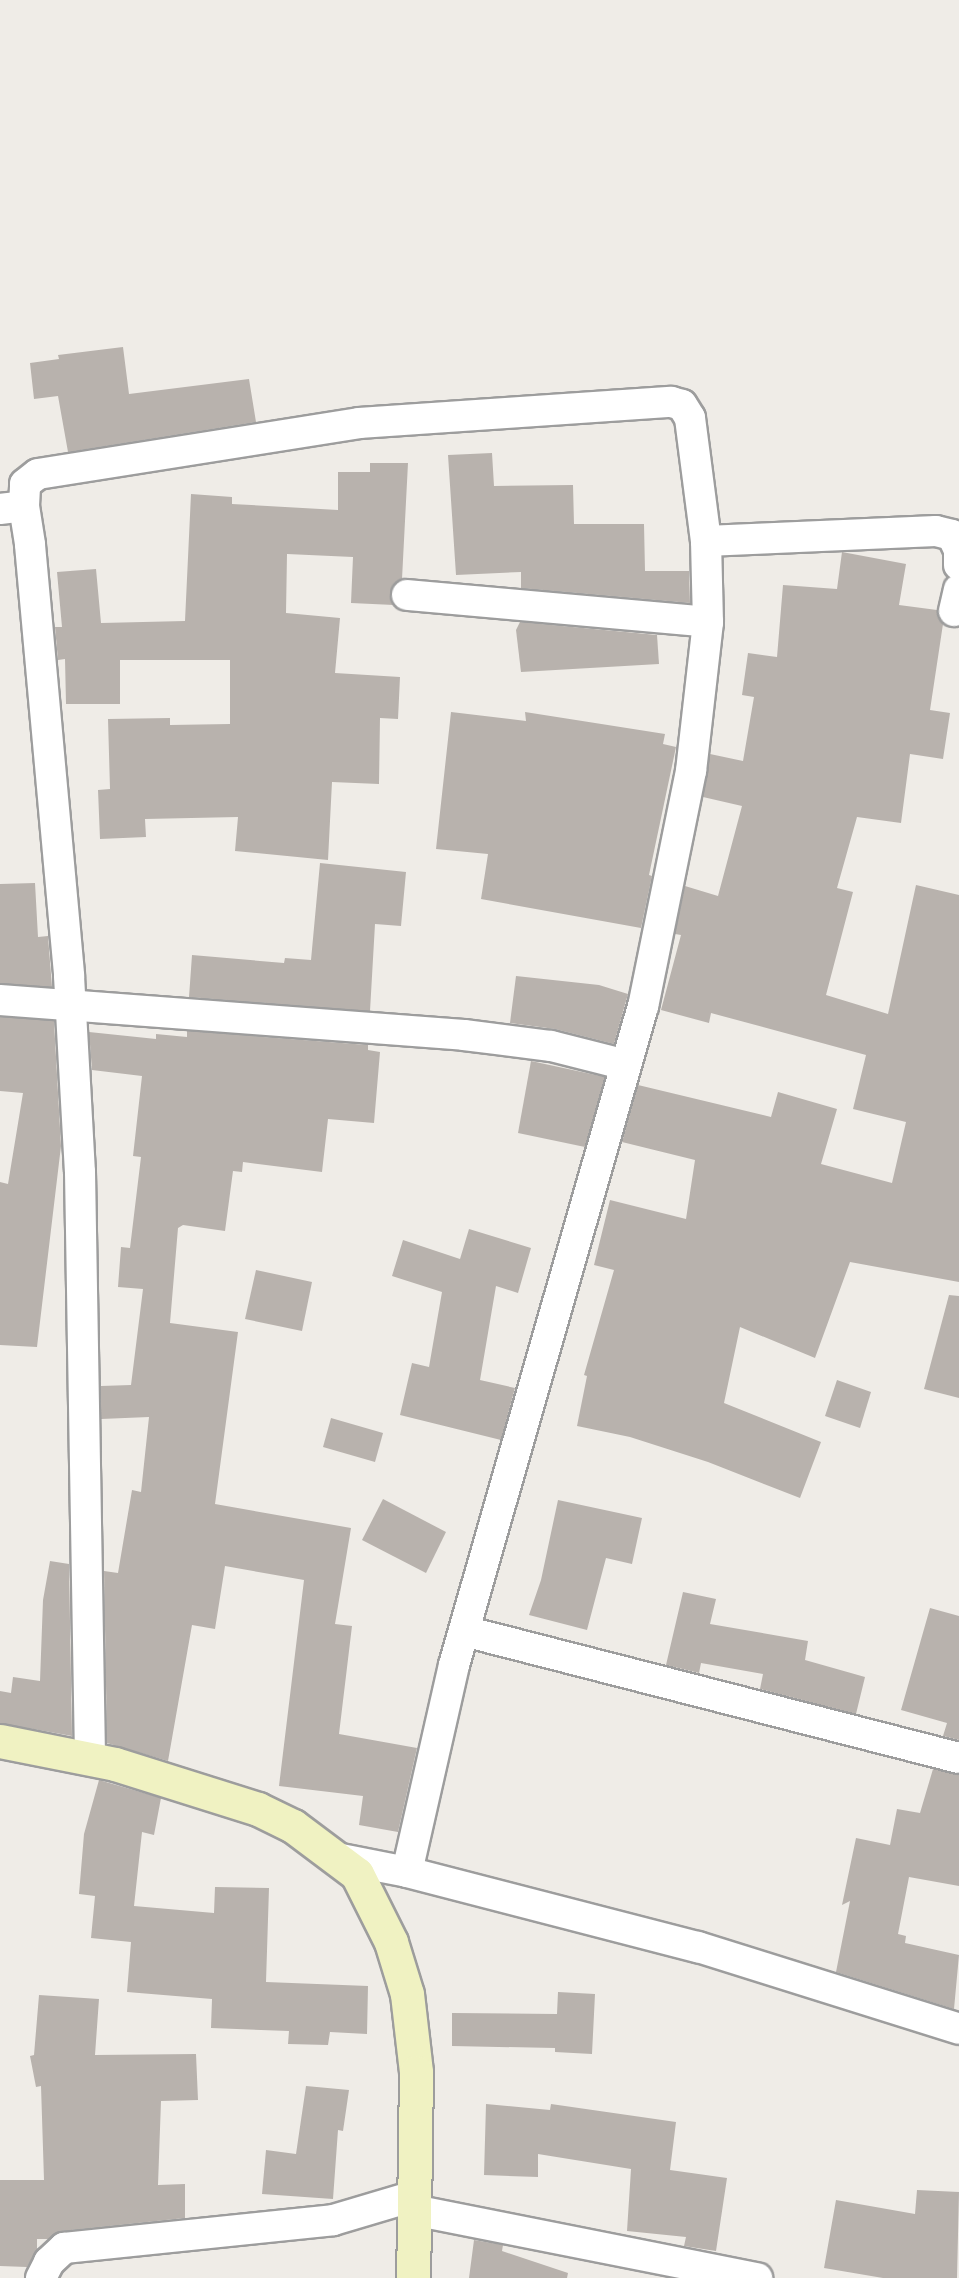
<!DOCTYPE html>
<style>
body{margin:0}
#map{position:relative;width:959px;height:2278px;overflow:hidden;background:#efece7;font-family:"Fira Sans Condensed",sans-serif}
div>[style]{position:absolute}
.building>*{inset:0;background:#b8b2ad}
.roads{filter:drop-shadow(2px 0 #9d9d9d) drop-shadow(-2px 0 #9d9d9d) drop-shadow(0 2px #9d9d9d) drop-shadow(0 -2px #9d9d9d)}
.street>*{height:30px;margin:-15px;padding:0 15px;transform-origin:15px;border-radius:15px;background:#fff}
.secondary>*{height:33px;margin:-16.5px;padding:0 16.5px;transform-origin:16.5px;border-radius:16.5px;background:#f0f2c2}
span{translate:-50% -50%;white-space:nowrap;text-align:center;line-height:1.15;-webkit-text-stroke:4.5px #fff;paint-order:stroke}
</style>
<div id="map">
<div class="building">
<i style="clip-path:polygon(123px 347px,129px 394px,249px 379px,256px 422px,68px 452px,58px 396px,34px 399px,30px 363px,59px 359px,58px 355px)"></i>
<i style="clip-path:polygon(492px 453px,494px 486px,573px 485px,574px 524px,644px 524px,645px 571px,689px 571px,690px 603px,521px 588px,521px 572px,456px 575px,448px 455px)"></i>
<i style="clip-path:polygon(370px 463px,408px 463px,402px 579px,390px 593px,394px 605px,351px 603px,353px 557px,287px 554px,286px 613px,340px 618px,335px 673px,400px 677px,398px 719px,380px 718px,379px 784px,332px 782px,328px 860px,235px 851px,238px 817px,145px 819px,146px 837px,100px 839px,98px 790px,110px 789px,108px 719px,170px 718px,170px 725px,230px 724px,230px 660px,120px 660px,120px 704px,66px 704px,65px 659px,58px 660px,55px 627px,62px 627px,57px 572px,96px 569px,101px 623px,185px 621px,191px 494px,232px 497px,232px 504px,338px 510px,338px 472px,370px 472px)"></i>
<i style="clip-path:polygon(842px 552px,906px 564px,899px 605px,937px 610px,943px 624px,930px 710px,950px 713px,943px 759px,910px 754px,901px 823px,857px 817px,837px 888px,853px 892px,826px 995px,888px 1014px,916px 885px,959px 895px,959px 1282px,850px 1262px,815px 1358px,740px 1327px,724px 1403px,821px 1442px,800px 1498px,708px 1462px,630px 1437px,577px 1426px,587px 1376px,584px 1375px,614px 1270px,594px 1265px,610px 1200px,686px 1219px,695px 1160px,622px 1142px,638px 1085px,771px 1117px,778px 1092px,837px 1109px,821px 1164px,892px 1183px,906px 1122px,853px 1109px,866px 1055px,711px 1013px,709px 1023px,661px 1010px,681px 935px,675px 934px,685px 886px,718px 896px,742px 806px,703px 797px,710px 754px,743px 761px,754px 697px,742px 695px,748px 653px,777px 657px,783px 585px,837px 589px)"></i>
<i style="clip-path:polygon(520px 622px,657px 635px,659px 664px,521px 672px,516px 630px)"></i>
<i style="clip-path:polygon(451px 712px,526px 721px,525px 712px,665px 734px,663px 744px,676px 747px,649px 875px,652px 876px,641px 928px,481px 899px,488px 854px,436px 849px)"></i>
<i style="clip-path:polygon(320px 863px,406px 872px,401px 926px,375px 924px,370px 1011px,189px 997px,192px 955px,284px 963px,285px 958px,311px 960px)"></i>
<i style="clip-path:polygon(35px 883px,38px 937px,48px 936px,52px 987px,0 983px,0 884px)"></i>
<i style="clip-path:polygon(516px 976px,599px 985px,628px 994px,614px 1044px,555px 1029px,510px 1023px)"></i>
<i style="clip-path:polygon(0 1017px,54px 1021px,61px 1146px,37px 1347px,0 1345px,0 1182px,8px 1184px,23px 1093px,0 1091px)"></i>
<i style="clip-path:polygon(187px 1031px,368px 1045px,368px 1050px,380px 1052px,374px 1123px,328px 1119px,322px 1172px,243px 1162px,242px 1172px,233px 1171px,225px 1231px,183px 1225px,178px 1228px,170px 1323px,238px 1332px,215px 1504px,351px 1528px,335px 1624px,352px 1626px,339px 1734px,417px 1748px,398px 1832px,359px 1825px,363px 1796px,279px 1786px,304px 1580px,225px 1566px,215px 1629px,192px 1625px,168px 1761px,107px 1743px,104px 1571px,118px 1573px,132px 1490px,141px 1492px,149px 1417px,101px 1419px,101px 1386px,131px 1385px,143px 1289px,118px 1287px,121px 1247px,130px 1248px,141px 1157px,133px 1156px,142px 1076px,92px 1070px,89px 1032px,156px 1039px,156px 1034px,187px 1037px)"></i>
<i style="clip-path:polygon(531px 1061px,605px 1077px,585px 1147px,518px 1133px)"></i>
<i style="clip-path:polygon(469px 1229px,531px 1248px,518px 1293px,496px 1286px,480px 1380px,515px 1388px,501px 1440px,400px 1415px,412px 1363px,429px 1367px,442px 1292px,392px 1276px,403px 1240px,460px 1259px)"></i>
<i style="clip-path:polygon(256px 1270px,312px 1282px,302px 1331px,245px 1319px)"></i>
<i style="clip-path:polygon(949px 1295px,959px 1296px,959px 1398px,924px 1389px)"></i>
<i style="clip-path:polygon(837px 1380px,871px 1392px,860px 1428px,825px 1416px)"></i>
<i style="clip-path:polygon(331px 1418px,383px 1433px,375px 1462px,323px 1447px)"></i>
<i style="clip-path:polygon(383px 1499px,446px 1532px,426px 1573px,362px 1540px)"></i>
<i style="clip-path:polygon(558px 1500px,642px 1518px,632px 1564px,606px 1558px,587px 1630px,529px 1615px,541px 1580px)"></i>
<i style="clip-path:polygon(50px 1561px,69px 1564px,72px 1736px,0 1723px,0 1691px,11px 1693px,13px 1677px,40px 1681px,43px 1600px)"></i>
<i style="clip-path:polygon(683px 1592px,716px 1599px,710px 1624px,808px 1641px,805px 1660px,865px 1677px,856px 1714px,760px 1689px,763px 1674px,701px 1663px,699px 1673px,666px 1665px)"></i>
<i style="clip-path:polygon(930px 1608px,959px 1616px,959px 1740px,943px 1736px,947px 1723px,901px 1710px)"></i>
<i style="clip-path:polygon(933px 1769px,959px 1775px,959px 1886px,909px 1877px,898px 1934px,906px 1936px,905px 1943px,959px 1955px,954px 2009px,836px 1972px,850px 1901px,842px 1905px,856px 1838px,890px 1845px,897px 1809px,920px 1813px)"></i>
<i style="clip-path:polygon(99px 1780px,161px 1798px,154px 1835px,142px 1832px,134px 1906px,214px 1913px,215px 1887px,269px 1888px,266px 1982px,368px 1986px,367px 2034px,330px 2032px,328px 2045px,288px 2044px,289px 2031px,211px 2028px,212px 1999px,127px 1992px,131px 1942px,91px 1938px,95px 1896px,79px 1894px,84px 1834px)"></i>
<i style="clip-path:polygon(558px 1992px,595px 1994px,592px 2054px,555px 2052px,555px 2048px,452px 2046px,452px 2013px,557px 2014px)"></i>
<i style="clip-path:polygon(39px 1995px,99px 1999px,95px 2055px,196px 2054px,198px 2100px,161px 2101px,158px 2185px,185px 2184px,185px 2218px,62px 2231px,49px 2239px,37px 2239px,37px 2249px,27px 2267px,0 2266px,0 2180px,44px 2180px,41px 2086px,36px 2087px,30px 2056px,34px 2055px)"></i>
<i style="clip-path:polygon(306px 2086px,349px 2090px,343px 2131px,338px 2130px,333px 2199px,262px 2194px,266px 2150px,296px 2154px)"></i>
<i style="clip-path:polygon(486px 2104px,550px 2110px,551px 2104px,676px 2122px,670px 2170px,727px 2178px,716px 2251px,684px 2246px,686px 2237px,627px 2231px,631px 2169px,538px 2154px,538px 2177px,484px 2175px)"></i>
<i style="clip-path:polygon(917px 2190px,959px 2192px,957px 2278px,883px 2278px,824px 2268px,836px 2200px,915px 2214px)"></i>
<i style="clip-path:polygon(474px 2240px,503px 2245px,502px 2251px,568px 2273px,567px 2278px,469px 2278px)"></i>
</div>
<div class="roads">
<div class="street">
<i style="left:24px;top:506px;width:22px;rotate:-87deg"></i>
<i style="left:25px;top:484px;width:16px;rotate:-38deg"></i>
<i style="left:38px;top:474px;width:325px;rotate:-9deg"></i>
<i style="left:359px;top:423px;width:313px;rotate:-3.9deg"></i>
<i style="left:671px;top:402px;width:11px;rotate:15deg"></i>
<i style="left:682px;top:405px;width:15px;rotate:58deg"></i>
<i style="left:690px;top:418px;width:124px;rotate:82.6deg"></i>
<i style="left:706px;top:541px;width:81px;rotate:88.6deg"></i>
<i style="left:708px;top:622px;width:150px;rotate:96.5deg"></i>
<i style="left:691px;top:771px;width:240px;rotate:101.5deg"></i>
<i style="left:643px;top:1006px;width:686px;rotate:106deg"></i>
<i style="left:454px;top:1665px;width:212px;rotate:102.8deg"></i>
<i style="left:0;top:509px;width:24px;rotate:-7deg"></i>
<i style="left:24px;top:506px;width:39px;rotate:81deg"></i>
<i style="left:30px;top:545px;width:433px;rotate:84.8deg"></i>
<i style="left:69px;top:976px;width:196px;rotate:86.8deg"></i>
<i style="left:80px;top:1172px;width:587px;rotate:89.02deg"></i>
<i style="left:706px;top:541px;width:230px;rotate:-2.5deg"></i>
<i style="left:936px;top:531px;width:16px;rotate:14deg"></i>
<i style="left:952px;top:535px;width:17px;rotate:65deg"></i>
<i style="left:959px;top:550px;width:15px;rotate:90deg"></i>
<i style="left:407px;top:595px;width:302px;rotate:5.1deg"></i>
<i style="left:954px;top:611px;width:22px;rotate:-77deg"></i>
<i style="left:0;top:1000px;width:465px;rotate:4.3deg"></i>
<i style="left:464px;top:1035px;width:88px;rotate:7.2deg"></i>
<i style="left:551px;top:1046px;width:77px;rotate:14.2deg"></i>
<i style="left:464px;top:1631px;width:511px;rotate:14.39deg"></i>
<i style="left:341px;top:1859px;width:67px;rotate:11.1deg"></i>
<i style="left:407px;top:1872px;width:301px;rotate:14.5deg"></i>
<i style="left:698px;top:1947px;width:274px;rotate:17.4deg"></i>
<i style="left:413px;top:2210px;width:351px;rotate:11.2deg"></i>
<i style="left:41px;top:2278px;width:18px;rotate:-63deg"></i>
<i style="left:49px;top:2262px;width:21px;rotate:-43deg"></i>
<i style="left:64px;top:2248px;width:270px;rotate:-5.9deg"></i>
<i style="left:333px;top:2220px;width:84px;rotate:-16.5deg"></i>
</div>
<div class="secondary">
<i style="left:0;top:1741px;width:117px;rotate:11.3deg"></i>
<i style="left:115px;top:1764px;width:150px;rotate:17.5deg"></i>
<i style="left:258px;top:1809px;width:39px;rotate:26deg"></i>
<i style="left:293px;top:1826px;width:80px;rotate:36.9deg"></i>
<i style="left:357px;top:1874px;width:76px;rotate:63.4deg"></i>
<i style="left:391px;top:1942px;width:54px;rotate:72.9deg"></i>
<i style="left:407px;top:1994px;width:79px;rotate:83.4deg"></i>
<i style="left:416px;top:2072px;width:206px;rotate:90.8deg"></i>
</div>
</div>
</div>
